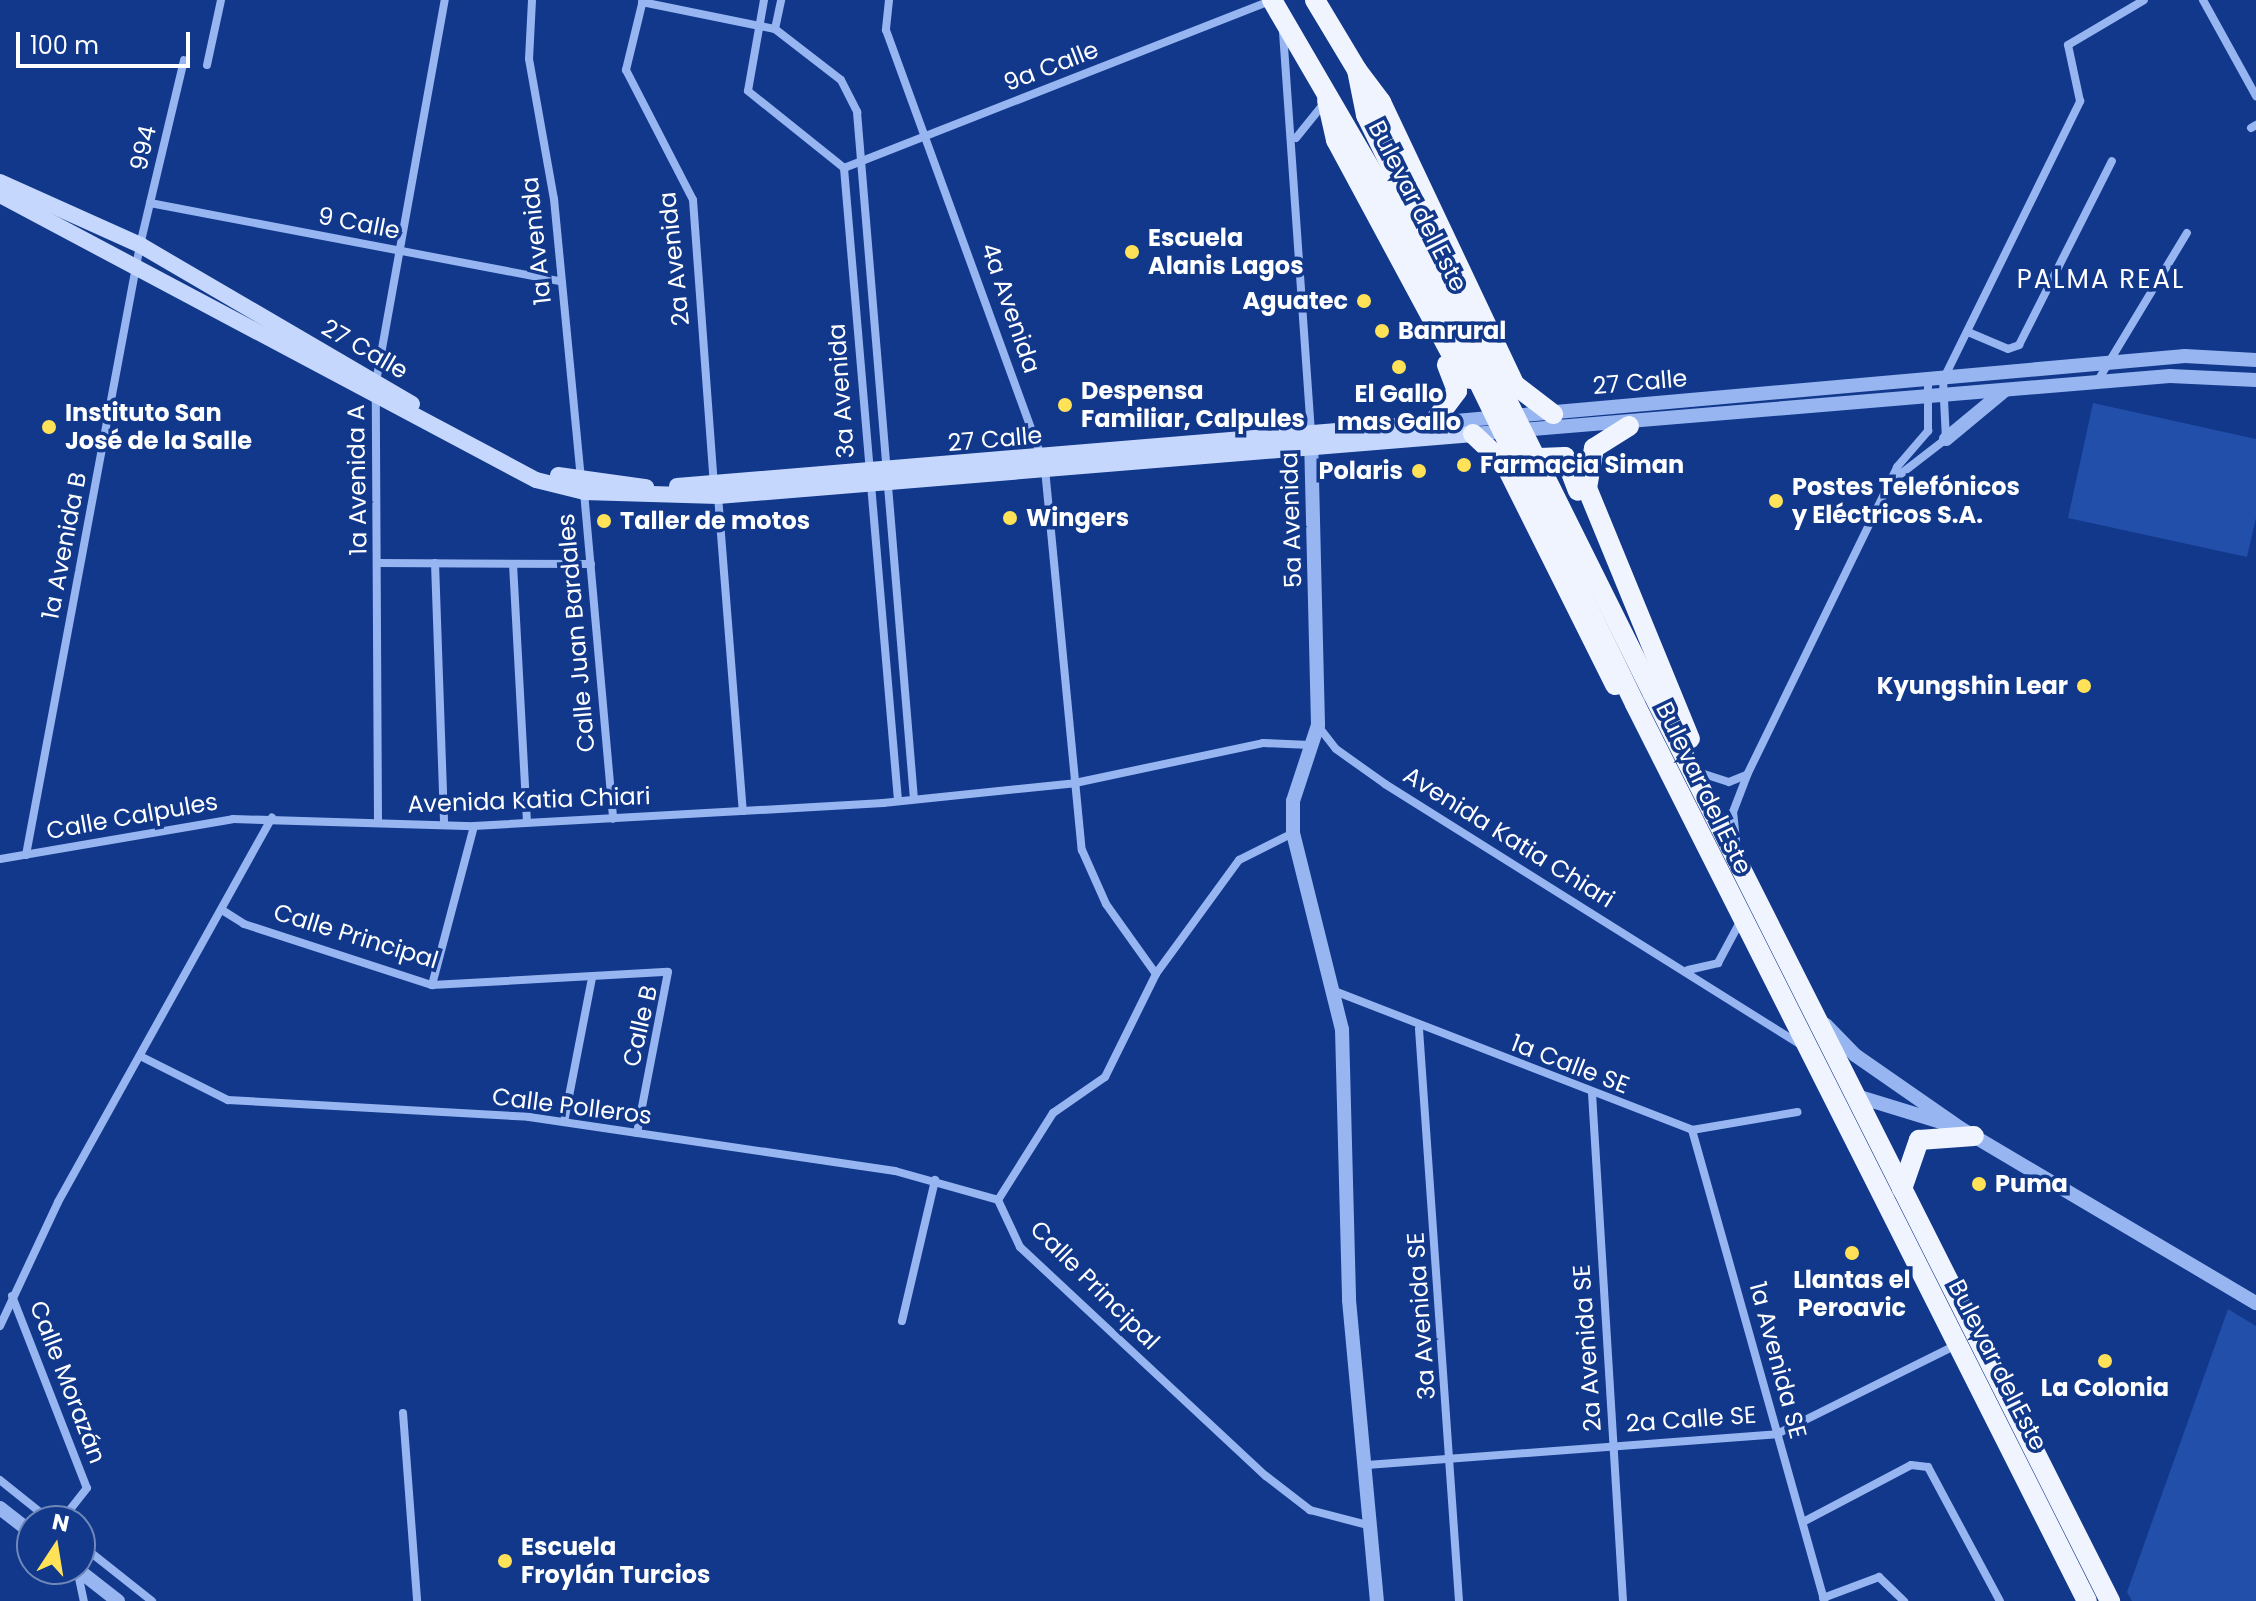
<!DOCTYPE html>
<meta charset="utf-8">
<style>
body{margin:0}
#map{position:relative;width:2256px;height:1601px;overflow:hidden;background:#11388b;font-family:Poppins,sans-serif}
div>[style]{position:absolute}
.green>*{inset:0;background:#224faa}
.minor>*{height:8px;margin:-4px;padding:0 4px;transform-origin:4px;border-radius:4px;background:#97b5f1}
.tertiary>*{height:14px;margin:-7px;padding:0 7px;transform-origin:7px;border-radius:7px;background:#97b5f1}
.secondary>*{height:16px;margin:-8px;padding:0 8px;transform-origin:8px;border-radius:8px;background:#c5d7fc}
.trunk>*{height:20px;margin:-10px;padding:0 10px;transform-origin:10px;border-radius:10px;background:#f0f4ff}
.trunk-bridge>*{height:20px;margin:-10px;padding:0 10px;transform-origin:10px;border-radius:10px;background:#f0f4ff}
.dots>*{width:22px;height:22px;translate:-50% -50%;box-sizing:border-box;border:4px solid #11388b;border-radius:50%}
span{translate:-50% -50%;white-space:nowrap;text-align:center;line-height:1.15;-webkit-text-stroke:7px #11388b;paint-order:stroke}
.street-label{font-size:24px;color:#fff}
.poi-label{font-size:24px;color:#fff;font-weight:700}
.left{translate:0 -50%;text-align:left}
.right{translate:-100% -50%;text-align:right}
.neighbourhood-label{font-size:26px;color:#fff;letter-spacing:2px}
.north{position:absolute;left:16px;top:1505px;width:80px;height:80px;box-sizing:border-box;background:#11388b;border:2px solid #7088b9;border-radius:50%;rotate:12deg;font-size:22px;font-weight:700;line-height:32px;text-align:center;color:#fff}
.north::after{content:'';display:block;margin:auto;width:28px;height:36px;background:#ffe257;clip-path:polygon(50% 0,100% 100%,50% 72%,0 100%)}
.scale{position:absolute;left:16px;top:32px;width:174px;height:36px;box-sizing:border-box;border:4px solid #fff;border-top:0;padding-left:10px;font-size:24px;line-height:28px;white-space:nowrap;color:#fff;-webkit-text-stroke:6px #11388b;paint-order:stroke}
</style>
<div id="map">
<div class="green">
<i style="clip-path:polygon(2093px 403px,2256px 439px,2256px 518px,2247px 557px,2068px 518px)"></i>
<i style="clip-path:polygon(2228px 1309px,2256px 1326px,2256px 1601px,2132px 1601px,2127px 1592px)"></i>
</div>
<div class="minor">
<i style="left:532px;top:0;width:59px;rotate:92.9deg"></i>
<i style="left:529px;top:59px;width:142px;rotate:79.9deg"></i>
<i style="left:554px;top:199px;width:281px;rotate:84.5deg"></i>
<i style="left:643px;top:0;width:72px;rotate:103.7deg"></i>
<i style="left:626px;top:70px;width:146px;rotate:62.7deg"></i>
<i style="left:693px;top:200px;width:285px;rotate:85.8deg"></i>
<i style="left:764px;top:0;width:92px;rotate:100deg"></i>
<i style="left:748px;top:91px;width:123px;rotate:38.7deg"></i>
<i style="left:844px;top:168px;width:635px;rotate:85.12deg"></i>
<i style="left:889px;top:0;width:30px;rotate:96deg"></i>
<i style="left:886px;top:30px;width:453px;rotate:70deg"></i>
<i style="left:2203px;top:0;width:110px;rotate:61.1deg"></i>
<i style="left:642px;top:2px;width:136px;rotate:11.5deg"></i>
<i style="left:775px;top:29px;width:83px;rotate:37.7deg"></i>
<i style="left:841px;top:80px;width:36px;rotate:63deg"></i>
<i style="left:857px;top:112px;width:689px;rotate:85.26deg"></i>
<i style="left:775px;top:29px;width:30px;rotate:-78deg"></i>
<i style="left:1283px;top:32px;width:403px;rotate:86deg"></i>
<i style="left:207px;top:65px;width:66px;rotate:-77.8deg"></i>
<i style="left:2251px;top:128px;width:6px;rotate:-31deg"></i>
<i style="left:1296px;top:138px;width:46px;rotate:-51.1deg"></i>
<i style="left:844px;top:168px;width:458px;rotate:-21.4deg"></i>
<i style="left:150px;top:203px;width:417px;rotate:10.8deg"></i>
<i style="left:1968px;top:332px;width:43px;rotate:23deg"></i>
<i style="left:2008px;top:349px;width:12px;rotate:-20deg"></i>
<i style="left:2019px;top:345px;width:206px;rotate:-63.2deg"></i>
<i style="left:2097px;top:382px;width:174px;rotate:-58.9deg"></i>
<i style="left:1045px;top:469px;width:383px;rotate:84.5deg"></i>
<i style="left:1082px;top:850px;width:59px;rotate:66deg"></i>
<i style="left:1106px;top:904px;width:86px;rotate:54.5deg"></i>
<i style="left:1889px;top:483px;width:72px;rotate:-37.7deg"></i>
<i style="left:1946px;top:439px;width:59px;rotate:-92.9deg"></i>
<i style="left:1943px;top:380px;width:311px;rotate:-63.8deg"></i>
<i style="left:2080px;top:101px;width:57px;rotate:-102.1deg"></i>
<i style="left:2068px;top:45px;width:88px;rotate:-30.6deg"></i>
<i style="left:584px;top:492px;width:328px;rotate:84.9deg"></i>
<i style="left:718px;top:496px;width:316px;rotate:85.5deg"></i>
<i style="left:377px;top:563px;width:214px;rotate:0.3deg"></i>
<i style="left:435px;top:563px;width:262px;rotate:88deg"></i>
<i style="left:513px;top:564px;width:259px;rotate:86.9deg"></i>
<i style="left:1318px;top:726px;width:29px;rotate:52deg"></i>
<i style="left:1336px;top:749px;width:60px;rotate:35.5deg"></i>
<i style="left:1385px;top:784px;width:492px;rotate:32.1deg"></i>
<i style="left:1704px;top:774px;width:26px;rotate:18deg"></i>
<i style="left:1729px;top:782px;width:18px;rotate:-22deg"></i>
<i style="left:378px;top:823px;width:441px;rotate:-90.3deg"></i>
<i style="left:376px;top:382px;width:388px;rotate:-79.8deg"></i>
<i style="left:1293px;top:833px;width:60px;rotate:153.4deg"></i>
<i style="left:1239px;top:860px;width:141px;rotate:126.1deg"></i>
<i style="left:1156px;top:974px;width:115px;rotate:116.3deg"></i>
<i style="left:1105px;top:1077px;width:63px;rotate:145.3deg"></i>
<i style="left:1053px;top:1113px;width:103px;rotate:122.3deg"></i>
<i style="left:998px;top:1200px;width:52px;rotate:64.9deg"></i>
<i style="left:1020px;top:1247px;width:336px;rotate:43deg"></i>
<i style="left:1266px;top:1476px;width:56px;rotate:37.7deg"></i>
<i style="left:1310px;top:1510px;width:63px;rotate:14.7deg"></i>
<i style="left:1736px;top:840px;width:28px;rotate:-96deg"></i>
<i style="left:1733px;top:812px;width:40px;rotate:-69deg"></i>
<i style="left:1747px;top:775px;width:343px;rotate:-64deg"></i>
<i style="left:1897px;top:467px;width:48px;rotate:-49.3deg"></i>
<i style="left:1928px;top:431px;width:49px;rotate:-90deg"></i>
<i style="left:26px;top:855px;width:621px;rotate:-79.41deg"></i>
<i style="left:140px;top:245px;width:190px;rotate:-76.6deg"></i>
<i style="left:0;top:859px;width:236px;rotate:-9.7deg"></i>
<i style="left:233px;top:819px;width:241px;rotate:1.7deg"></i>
<i style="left:474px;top:826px;width:410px;rotate:-3.2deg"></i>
<i style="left:883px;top:803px;width:193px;rotate:-5.9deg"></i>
<i style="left:1075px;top:783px;width:192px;rotate:-12deg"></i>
<i style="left:1263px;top:743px;width:47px;rotate:2.4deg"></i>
<i style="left:222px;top:910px;width:26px;rotate:32deg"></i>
<i style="left:244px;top:924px;width:198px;rotate:18deg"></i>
<i style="left:432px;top:985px;width:236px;rotate:-3.2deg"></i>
<i style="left:668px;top:972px;width:164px;rotate:100.9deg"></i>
<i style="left:1688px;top:970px;width:31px;rotate:-13deg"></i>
<i style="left:1718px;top:963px;width:47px;rotate:-61.8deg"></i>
<i style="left:432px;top:985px;width:164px;rotate:-75.2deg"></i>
<i style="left:1337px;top:992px;width:381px;rotate:21.2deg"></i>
<i style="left:1692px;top:1130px;width:107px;rotate:-9.7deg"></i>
<i style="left:1419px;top:1029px;width:573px;rotate:86deg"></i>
<i style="left:144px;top:1058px;width:94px;rotate:26.6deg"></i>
<i style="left:228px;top:1100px;width:301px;rotate:3.2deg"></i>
<i style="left:529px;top:1117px;width:370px;rotate:8.4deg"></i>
<i style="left:895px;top:1171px;width:107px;rotate:15.7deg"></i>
<i style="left:1592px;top:1093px;width:509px;rotate:86.51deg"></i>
<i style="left:564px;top:1122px;width:147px;rotate:-79deg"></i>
<i style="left:1692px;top:1130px;width:489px;rotate:74.3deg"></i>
<i style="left:12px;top:1296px;width:206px;rotate:68.7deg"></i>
<i style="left:87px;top:1488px;width:42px;rotate:128.2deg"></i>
<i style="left:902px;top:1321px;width:145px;rotate:-76.8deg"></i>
<i style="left:0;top:1326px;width:137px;rotate:-64.9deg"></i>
<i style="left:58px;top:1202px;width:440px;rotate:-60.9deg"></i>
<i style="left:403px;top:1413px;width:189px;rotate:85.7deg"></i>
<i style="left:1367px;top:1465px;width:411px;rotate:-4.3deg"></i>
<i style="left:1777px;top:1434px;width:202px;rotate:-26.4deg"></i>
<i style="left:0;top:1480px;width:65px;rotate:38.8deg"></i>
<i style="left:1803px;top:1522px;width:122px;rotate:-27.8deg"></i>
<i style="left:1911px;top:1465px;width:17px;rotate:7deg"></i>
<i style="left:1928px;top:1467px;width:152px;rotate:61.8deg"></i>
<i style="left:80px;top:1544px;width:92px;rotate:38.4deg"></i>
<i style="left:77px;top:1569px;width:33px;rotate:78deg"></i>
<i style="left:1823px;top:1598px;width:60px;rotate:-20.6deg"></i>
<i style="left:1879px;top:1577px;width:35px;rotate:44deg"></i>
</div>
<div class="tertiary">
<i style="left:1433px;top:423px;width:755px;rotate:-5.09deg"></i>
<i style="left:2185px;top:356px;width:71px;rotate:3.2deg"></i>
<i style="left:1473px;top:434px;width:699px;rotate:-4.76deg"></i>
<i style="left:2170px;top:376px;width:86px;rotate:2.7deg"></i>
<i style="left:1311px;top:438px;width:287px;rotate:88.6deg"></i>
<i style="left:1318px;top:725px;width:80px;rotate:108.2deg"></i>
<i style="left:1293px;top:801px;width:32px;rotate:90deg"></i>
<i style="left:1293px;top:833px;width:202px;rotate:76deg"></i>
<i style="left:1342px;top:1029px;width:271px;rotate:88.5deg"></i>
<i style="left:1349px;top:1300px;width:302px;rotate:84.7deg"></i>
<i style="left:1946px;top:439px;width:75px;rotate:-39.6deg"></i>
<i style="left:1826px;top:1025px;width:42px;rotate:46deg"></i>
<i style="left:1855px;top:1055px;width:128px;rotate:34.8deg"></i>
<i style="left:1960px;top:1128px;width:344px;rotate:30.6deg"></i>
<i style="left:1853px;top:1095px;width:99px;rotate:17deg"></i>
<i style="left:0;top:1508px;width:41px;rotate:38deg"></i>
<i style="left:77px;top:1569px;width:52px;rotate:38deg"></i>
</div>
<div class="secondary">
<i style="left:0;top:182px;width:154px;rotate:24.2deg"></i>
<i style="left:140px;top:245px;width:315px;rotate:30.3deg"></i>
<i style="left:0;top:195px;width:607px;rotate:28deg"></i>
<i style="left:536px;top:480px;width:49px;rotate:14deg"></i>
<i style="left:584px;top:492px;width:134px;rotate:1.7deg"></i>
<i style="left:718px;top:496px;width:758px;rotate:-4.69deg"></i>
<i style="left:558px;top:475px;width:89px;rotate:7.8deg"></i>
<i style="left:677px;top:486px;width:759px;rotate:-4.76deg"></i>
</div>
<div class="trunk">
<i style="left:1272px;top:0;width:255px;rotate:59.8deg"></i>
<i style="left:1315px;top:0;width:82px;rotate:59deg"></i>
<i style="left:1357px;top:70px;width:46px;rotate:78.7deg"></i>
<i style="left:1366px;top:115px;width:107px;rotate:63.9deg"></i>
<i style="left:1357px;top:70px;width:40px;rotate:53deg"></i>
<i style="left:1381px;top:102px;width:313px;rotate:64.7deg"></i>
<i style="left:1515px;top:385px;width:48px;rotate:37.3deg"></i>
<i style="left:1327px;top:100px;width:41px;rotate:77.3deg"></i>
<i style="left:1336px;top:140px;width:270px;rotate:61.7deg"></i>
<i style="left:1464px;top:378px;width:26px;rotate:7deg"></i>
<i style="left:1433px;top:423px;width:40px;rotate:-53deg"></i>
<i style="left:1457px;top:391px;width:28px;rotate:-111deg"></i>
<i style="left:1629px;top:426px;width:41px;rotate:147.8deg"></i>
<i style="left:1594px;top:448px;width:41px;rotate:99.9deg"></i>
<i style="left:1587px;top:488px;width:271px;rotate:67.7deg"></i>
<i style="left:1473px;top:434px;width:44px;rotate:43.2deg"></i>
<i style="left:1505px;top:464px;width:247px;rotate:63.5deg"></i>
<i style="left:1526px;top:472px;width:19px;rotate:-47deg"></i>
<i style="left:1539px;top:458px;width:26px;rotate:-2deg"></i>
<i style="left:1565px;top:457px;width:36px;rotate:69deg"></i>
<i style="left:1653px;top:694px;width:1016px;rotate:63.26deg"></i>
<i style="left:1635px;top:704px;width:1004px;rotate:63.26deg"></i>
<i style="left:1902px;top:1189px;width:52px;rotate:-70.9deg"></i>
<i style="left:1919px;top:1140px;width:55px;rotate:-4.2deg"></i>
</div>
<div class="trunk-bridge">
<i style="left:1413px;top:211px;width:539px;rotate:63.58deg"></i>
<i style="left:1400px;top:220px;width:538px;rotate:64.1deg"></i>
</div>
<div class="dots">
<i style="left:1132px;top:252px;background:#ffe257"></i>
<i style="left:1364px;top:301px;background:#ffe257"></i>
<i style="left:1382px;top:331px;background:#ffe257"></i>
<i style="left:1399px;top:367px;background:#ffe257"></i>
<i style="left:1065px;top:405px;background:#ffe257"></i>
<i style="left:49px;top:427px;background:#ffe257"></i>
<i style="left:1464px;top:465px;background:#ffe257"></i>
<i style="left:1419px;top:471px;background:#ffe257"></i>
<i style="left:1776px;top:501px;background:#ffe257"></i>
<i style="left:1010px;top:518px;background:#ffe257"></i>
<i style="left:604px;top:521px;background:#ffe257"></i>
<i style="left:2084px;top:686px;background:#ffe257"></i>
<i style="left:1979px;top:1184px;background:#ffe257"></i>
<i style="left:1852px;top:1253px;background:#ffe257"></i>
<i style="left:2105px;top:1361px;background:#ffe257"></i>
<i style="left:505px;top:1561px;background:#ffe257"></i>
</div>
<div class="street-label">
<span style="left:1051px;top:66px;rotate:-21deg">9a Calle</span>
<span style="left:143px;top:148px;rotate:-77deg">994</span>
<span style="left:1418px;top:206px;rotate:63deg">Bulevar del Este</span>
<span style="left:359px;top:223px;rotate:11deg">9 Calle</span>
<span style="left:536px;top:241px;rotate:-96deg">1a Avenida</span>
<span style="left:674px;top:259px;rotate:-96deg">2a Avenida</span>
<span style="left:1011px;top:308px;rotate:71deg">4a Avenida</span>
<span style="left:365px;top:349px;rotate:30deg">27 Calle</span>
<span style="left:1640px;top:382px;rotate:-5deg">27 Calle</span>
<span style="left:841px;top:391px;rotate:-94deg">3a Avenida</span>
<span style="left:995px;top:439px;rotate:-5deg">27 Calle</span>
<span style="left:357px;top:480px;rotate:-91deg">1a Avenida A</span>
<span style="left:1291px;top:520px;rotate:-92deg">5a Avenida</span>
<span style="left:64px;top:546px;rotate:-79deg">1a Avenida B</span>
<span style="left:576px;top:633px;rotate:-95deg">Calle Juan Bardales</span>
<span style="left:1704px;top:788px;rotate:64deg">Bulevar del Este</span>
<span style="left:529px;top:800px;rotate:-2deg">Avenida Katia Chiari</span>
<span style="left:132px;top:816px;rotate:-10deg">Calle Calpules</span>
<span style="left:1509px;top:837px;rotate:32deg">Avenida Katia Chiari</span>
<span style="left:356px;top:936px;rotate:17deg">Calle Principal</span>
<span style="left:640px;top:1026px;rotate:-77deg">Calle B</span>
<span style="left:1570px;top:1064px;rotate:21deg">1a Calle SE</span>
<span style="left:572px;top:1106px;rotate:7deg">Calle Polleros</span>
<span style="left:1095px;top:1285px;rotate:45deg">Calle Principal</span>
<span style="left:1421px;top:1316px;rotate:-94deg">3a Avenida SE</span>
<span style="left:1587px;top:1348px;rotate:-94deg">2a Avenida SE</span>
<span style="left:1778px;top:1360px;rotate:75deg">1a Avenida SE</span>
<span style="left:1998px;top:1365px;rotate:63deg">Bulevar del Este</span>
<span style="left:68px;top:1382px;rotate:69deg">Calle Morazán</span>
<span style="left:1691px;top:1419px;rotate:-4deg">2a Calle SE</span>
</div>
<div class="poi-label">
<span class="left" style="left:1148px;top:252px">Escuela<br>Alanis Lagos</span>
<span class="right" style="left:1348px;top:301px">Aguatec</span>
<span class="left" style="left:1398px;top:331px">Banrural</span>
<span class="left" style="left:1081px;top:405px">Despensa<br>Familiar, Calpules</span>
<span style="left:1399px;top:408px">El Gallo<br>mas Gallo</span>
<span class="left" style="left:65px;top:427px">Instituto San<br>José de la Salle</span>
<span class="left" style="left:1480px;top:465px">Farmacia Siman</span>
<span class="right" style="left:1403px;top:471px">Polaris</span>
<span class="left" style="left:1792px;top:501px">Postes Telefónicos<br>y Eléctricos S.A.</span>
<span class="left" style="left:1026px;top:518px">Wingers</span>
<span class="left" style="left:620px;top:521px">Taller de motos</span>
<span class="right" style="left:2068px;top:686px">Kyungshin Lear</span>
<span class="left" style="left:1995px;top:1184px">Puma</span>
<span style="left:1852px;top:1294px">Llantas el<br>Peroavic</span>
<span style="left:2105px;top:1388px">La Colonia</span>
<span class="left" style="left:521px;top:1561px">Escuela<br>Froylán Turcios</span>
</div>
<div class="neighbourhood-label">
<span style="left:2101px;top:280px">PALMA REAL</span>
</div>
<div class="north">N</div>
<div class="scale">100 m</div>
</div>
